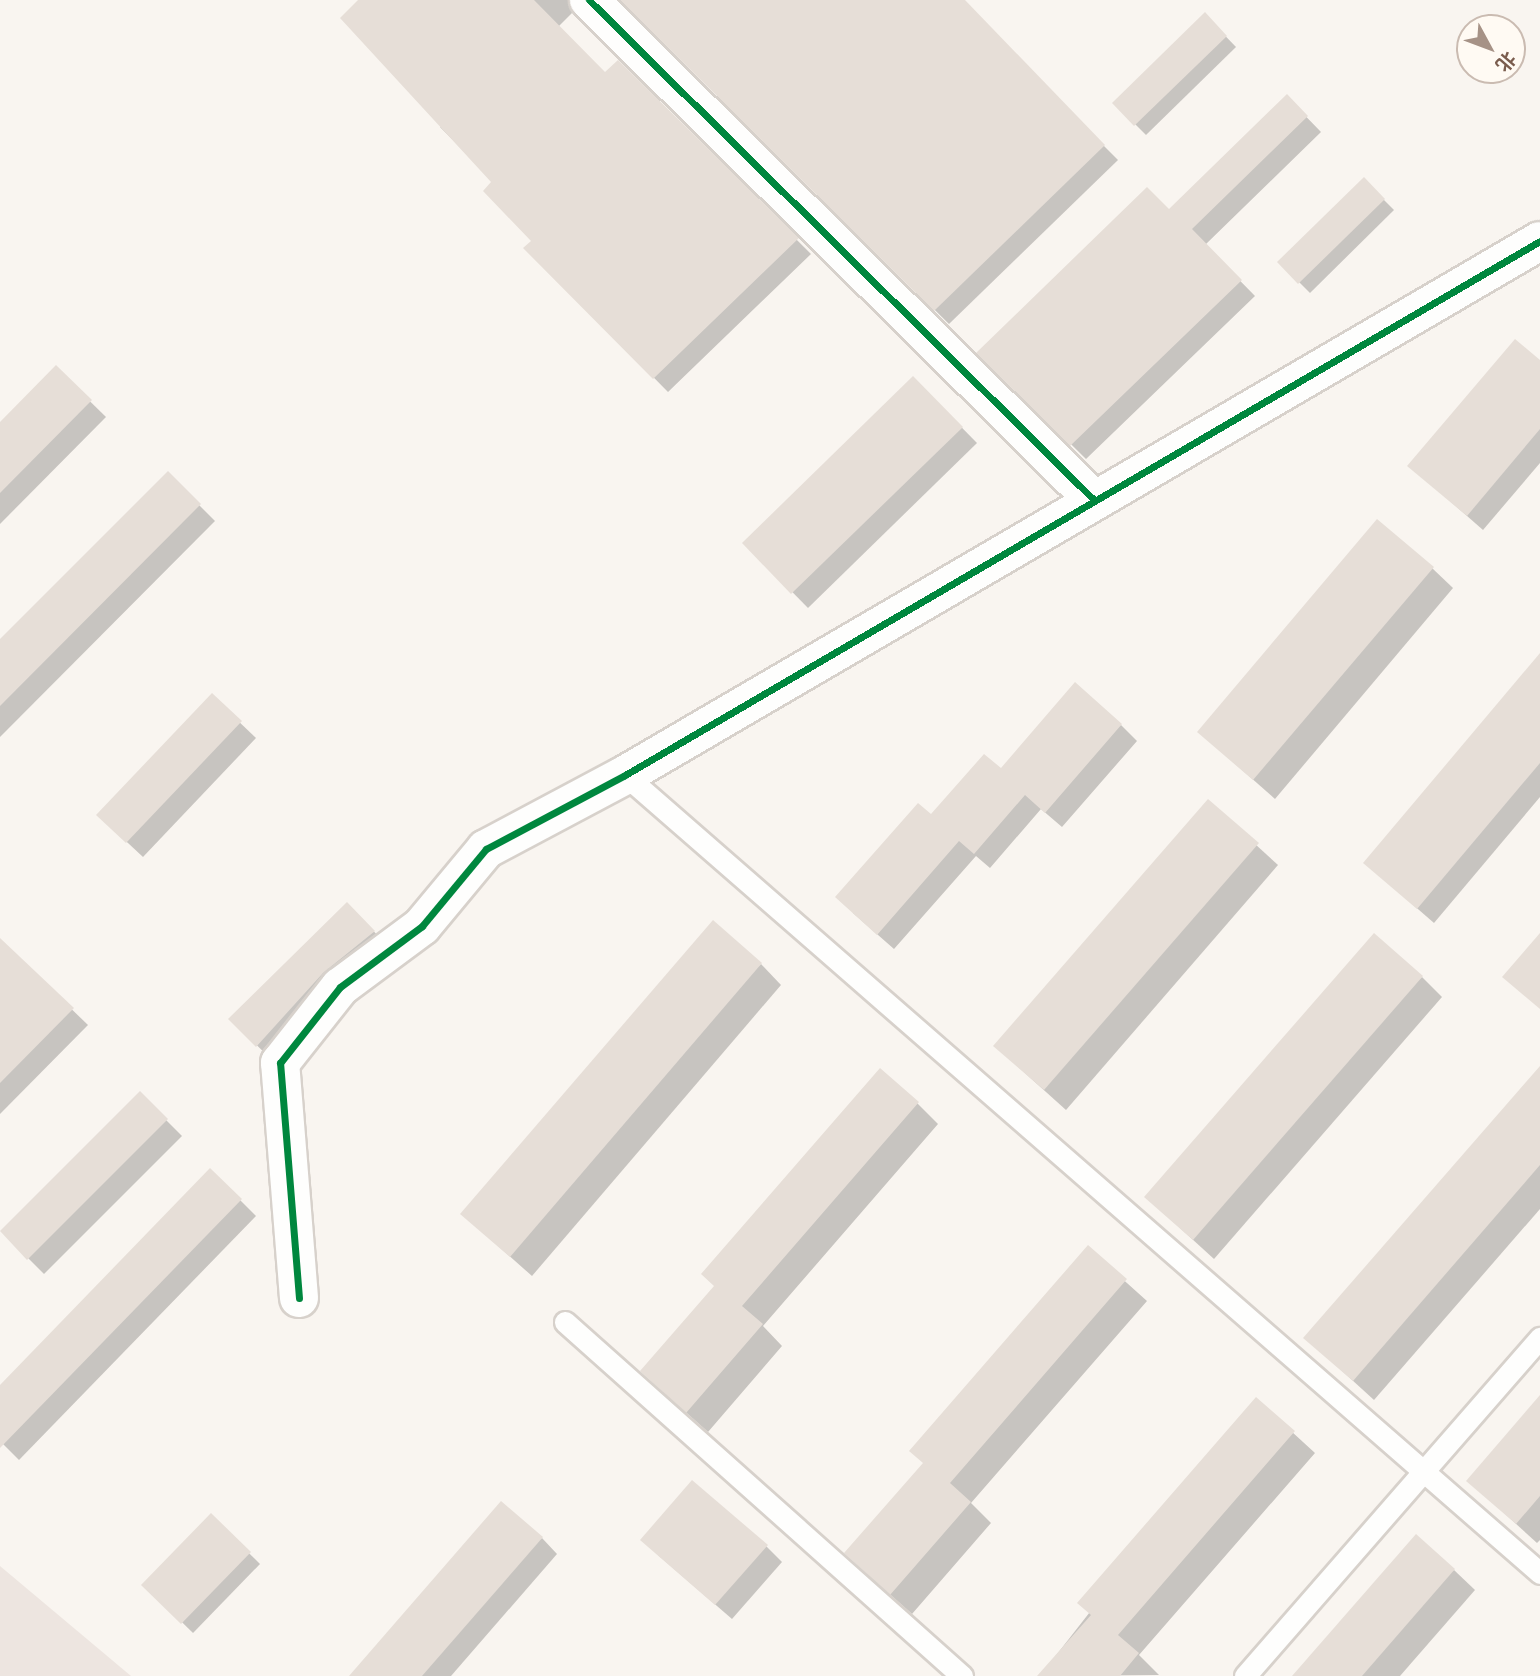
<!DOCTYPE html>
<meta charset="utf-8">
<style>
body{margin:0}
#map{position:relative;width:1540px;height:1676px;overflow:hidden;background:#f9f5f0;font-family:Inter,"Noto Sans SC",sans-serif}
div>[style]{position:absolute}
.industrial>*{inset:0;background:#ede5e0}
.shadow>*{inset:0;background:#0003}
.building>*{inset:0;background:#e6ded7}
.roads{filter:drop-shadow(2px 0 #d7d1cb) drop-shadow(-2px 0 #d7d1cb) drop-shadow(0 2px #d7d1cb) drop-shadow(0 -2px #d7d1cb)}
.service>*{height:21px;margin:-10.5px;padding:0 10.5px;transform-origin:10.5px;border-radius:10.5px;background:#fefefd}
.minor>*{height:38px;margin:-19px;padding:0 19px;transform-origin:19px;border-radius:19px;background:#fefefd}
.cycleway>*{height:7px;margin:-3.5px;padding:0 3.5px;transform-origin:3.5px;border-radius:3.5px;background:#00873e}
span{translate:-50% -50%;white-space:nowrap;text-align:center;line-height:1.15;-webkit-text-stroke:5px #fffaf3;paint-order:stroke}
.north{position:absolute;left:1456px;top:14px;width:70px;height:70px;box-sizing:border-box;background:#fffaf3;border:2px solid #cabbb1;border-radius:50%;rotate:131deg;font-size:19px;font-weight:700;line-height:28px;text-align:center;color:#7a5c4d}
.north::after{content:'';display:block;margin:auto;width:24px;height:32px;background:#a69286;clip-path:polygon(50% 0,100% 100%,50% 72%,0 100%)}
</style>
<div id="map">
<div class="industrial">
<i style="clip-path:polygon(0 1566px,131px 1676px,0 1676px)"></i>
</div>
<div class="shadow">
<i style="clip-path:polygon(361px 0,585px 0,558px 27px,605px 75px,618px 62px,811px 254px,668px 392px,526px 248px,533px 241px,494px 182px,440px 127px,445px 123px)"></i>
<i style="clip-path:polygon(621px 0,958px 0,1118px 160px,949px 324px)"></i>
<i style="clip-path:polygon(1205px 15px,1236px 47px,1146px 135px,1114px 103px)"></i>
<i style="clip-path:polygon(1287px 97px,1321px 132px,1205px 245px,1255px 296px,1086px 459px,979px 353px,1169px 211px)"></i>
<i style="clip-path:polygon(1364px 180px,1394px 210px,1310px 293px,1279px 262px)"></i>
<i style="clip-path:polygon(1540px 363px,1540px 463px,1483px 530px,1410px 466px)"></i>
<i style="clip-path:polygon(56px 368px,106px 417px,0 524px,0 425px)"></i>
<i style="clip-path:polygon(913px 378px,977px 443px,808px 608px,744px 543px)"></i>
<i style="clip-path:polygon(168px 474px,215px 521px,0 737px,0 642px)"></i>
<i style="clip-path:polygon(1432px 568px,1453px 588px,1275px 799px,1199px 732px)"></i>
<i style="clip-path:polygon(1540px 661px,1540px 797px,1434px 923px,1365px 863px)"></i>
<i style="clip-path:polygon(212px 696px,256px 738px,143px 857px,114px 830px)"></i>
<i style="clip-path:polygon(1121px 725px,1137px 741px,1062px 827px,1041px 809px,990px 868px,976px 856px,894px 949px,853px 913px,931px 817px,1001px 770px)"></i>
<i style="clip-path:polygon(1208px 801px,1278px 865px,1066px 1110px,995px 1046px)"></i>
<i style="clip-path:polygon(347px 904px,389px 947px,273px 1061px,230px 1019px)"></i>
<i style="clip-path:polygon(0 940px,88px 1025px,0 1114px)"></i>
<i style="clip-path:polygon(761px 964px,781px 985px,532px 1276px,462px 1214px)"></i>
<i style="clip-path:polygon(1422px 977px,1442px 997px,1214px 1259px,1146px 1197px)"></i>
<i style="clip-path:polygon(1540px 1080px,1540px 1209px,1374px 1400px,1306px 1338px)"></i>
<i style="clip-path:polygon(140px 1094px,182px 1136px,44px 1274px,2px 1232px)"></i>
<i style="clip-path:polygon(917px 1103px,938px 1124px,763px 1326px,782px 1346px,708px 1432px,663px 1392px)"></i>
<i style="clip-path:polygon(210px 1170px,256px 1216px,19px 1460px,0 1441px,0 1387px)"></i>
<i style="clip-path:polygon(1088px 1248px,1147px 1301px,971px 1503px,991px 1523px,912px 1614px,867px 1574px,924px 1464px)"></i>
<i style="clip-path:polygon(1540px 1398px,1540px 1540px,1537px 1543px,1468px 1480px)"></i>
<i style="clip-path:polygon(1256px 1399px,1315px 1453px,1139px 1655px,1159px 1675px,1040px 1676px)"></i>
<i style="clip-path:polygon(211px 1516px,260px 1564px,193px 1633px,144px 1585px)"></i>
<i style="clip-path:polygon(542px 1538px,557px 1554px,451px 1676px,351px 1676px)"></i>
<i style="clip-path:polygon(766px 1546px,782px 1562px,732px 1619px,658px 1555px)"></i>
<i style="clip-path:polygon(1454px 1570px,1475px 1590px,1400px 1676px,1295px 1676px)"></i>
</div>
<div class="building">
<i style="clip-path:polygon(358px 0,534px 0,605px 72px,618px 60px,799px 238px,653px 379px,523px 248px,531px 241px,483px 191px,491px 182px,340px 18px)"></i>
<i style="clip-path:polygon(620px 0,965px 0,1105px 145px,934px 311px)"></i>
<i style="clip-path:polygon(1205px 12px,1227px 36px,1134px 126px,1112px 103px)"></i>
<i style="clip-path:polygon(1287px 94px,1308px 116px,1192px 229px,1242px 280px,1070px 446px,976px 353px,1147px 187px,1169px 209px)"></i>
<i style="clip-path:polygon(1364px 177px,1385px 199px,1298px 284px,1277px 262px)"></i>
<i style="clip-path:polygon(1515px 339px,1540px 360px,1540px 429px,1467px 516px,1407px 466px)"></i>
<i style="clip-path:polygon(56px 365px,92px 400px,0 493px,0 422px)"></i>
<i style="clip-path:polygon(913px 376px,963px 427px,791px 594px,742px 543px)"></i>
<i style="clip-path:polygon(168px 471px,201px 504px,0 706px,0 639px)"></i>
<i style="clip-path:polygon(1377px 519px,1434px 567px,1253px 780px,1197px 732px)"></i>
<i style="clip-path:polygon(1540px 653px,1540px 763px,1417px 909px,1363px 863px)"></i>
<i style="clip-path:polygon(1075px 682px,1122px 724px,1045px 813px,1025px 795px,974px 854px,959px 841px,877px 935px,835px 897px,918px 803px,931px 814px,984px 754px,1001px 768px)"></i>
<i style="clip-path:polygon(212px 693px,242px 721px,126px 843px,96px 815px)"></i>
<i style="clip-path:polygon(1208px 799px,1259px 843px,1044px 1090px,993px 1046px)"></i>
<i style="clip-path:polygon(347px 902px,375px 931px,323px 973px,256px 1047px,228px 1019px)"></i>
<i style="clip-path:polygon(713px 920px,762px 963px,510px 1257px,460px 1214px)"></i>
<i style="clip-path:polygon(1374px 933px,1423px 976px,1193px 1240px,1144px 1197px)"></i>
<i style="clip-path:polygon(1540px 933px,1540px 1009px,1502px 977px)"></i>
<i style="clip-path:polygon(0 938px,74px 1008px,0 1083px)"></i>
<i style="clip-path:polygon(1540px 1066px,1540px 1165px,1353px 1381px,1303px 1338px)"></i>
<i style="clip-path:polygon(880px 1068px,919px 1102px,742px 1306px,763px 1324px,686px 1413px,640px 1371px,714px 1286px,701px 1274px)"></i>
<i style="clip-path:polygon(140px 1091px,168px 1119px,27px 1260px,0 1231px)"></i>
<i style="clip-path:polygon(210px 1168px,242px 1199px,0 1448px,0 1385px)"></i>
<i style="clip-path:polygon(1088px 1245px,1127px 1279px,950px 1483px,971px 1502px,890px 1595px,844px 1553px,923px 1463px,909px 1451px)"></i>
<i style="clip-path:polygon(1540px 1395px,1540px 1496px,1516px 1524px,1466px 1481px)"></i>
<i style="clip-path:polygon(1256px 1397px,1295px 1431px,1118px 1635px,1139px 1653px,1120px 1676px,1037px 1676px,1091px 1615px,1077px 1603px)"></i>
<i style="clip-path:polygon(692px 1480px,768px 1545px,715px 1605px,640px 1540px)"></i>
<i style="clip-path:polygon(501px 1501px,543px 1537px,422px 1676px,349px 1676px)"></i>
<i style="clip-path:polygon(211px 1513px,251px 1552px,181px 1624px,141px 1585px)"></i>
<i style="clip-path:polygon(1416px 1534px,1455px 1569px,1362px 1676px,1292px 1676px)"></i>
</div>
<div class="roads">
<div class="service">
<i style="left:625px;top:775px;width:1214px;rotate:41.09deg"></i>
<i style="left:565px;top:1322px;width:532px;rotate:41.72deg"></i>
<i style="left:1245px;top:1676px;width:449px;rotate:-48.9deg"></i>
</div>
<div class="minor">
<i style="left:589px;top:0;width:709px;rotate:44.71deg"></i>
<i style="left:299px;top:1298px;width:236px;rotate:-94.6deg"></i>
<i style="left:280px;top:1063px;width:97px;rotate:-51.7deg"></i>
<i style="left:340px;top:987px;width:102px;rotate:-36.6deg"></i>
<i style="left:422px;top:926px;width:100px;rotate:-50.3deg"></i>
<i style="left:486px;top:849px;width:157px;rotate:-28deg"></i>
<i style="left:625px;top:775px;width:1059px;rotate:-30.27deg"></i>
</div>
</div>
<div class="cycleway">
<i style="left:589px;top:0;width:709px;rotate:44.71deg"></i>
<i style="left:299px;top:1298px;width:236px;rotate:-94.6deg"></i>
<i style="left:280px;top:1063px;width:97px;rotate:-51.7deg"></i>
<i style="left:340px;top:987px;width:102px;rotate:-36.6deg"></i>
<i style="left:422px;top:926px;width:100px;rotate:-50.3deg"></i>
<i style="left:486px;top:849px;width:157px;rotate:-28deg"></i>
<i style="left:625px;top:775px;width:1059px;rotate:-30.27deg"></i>
</div>
<div class="north">北</div>
</div>
